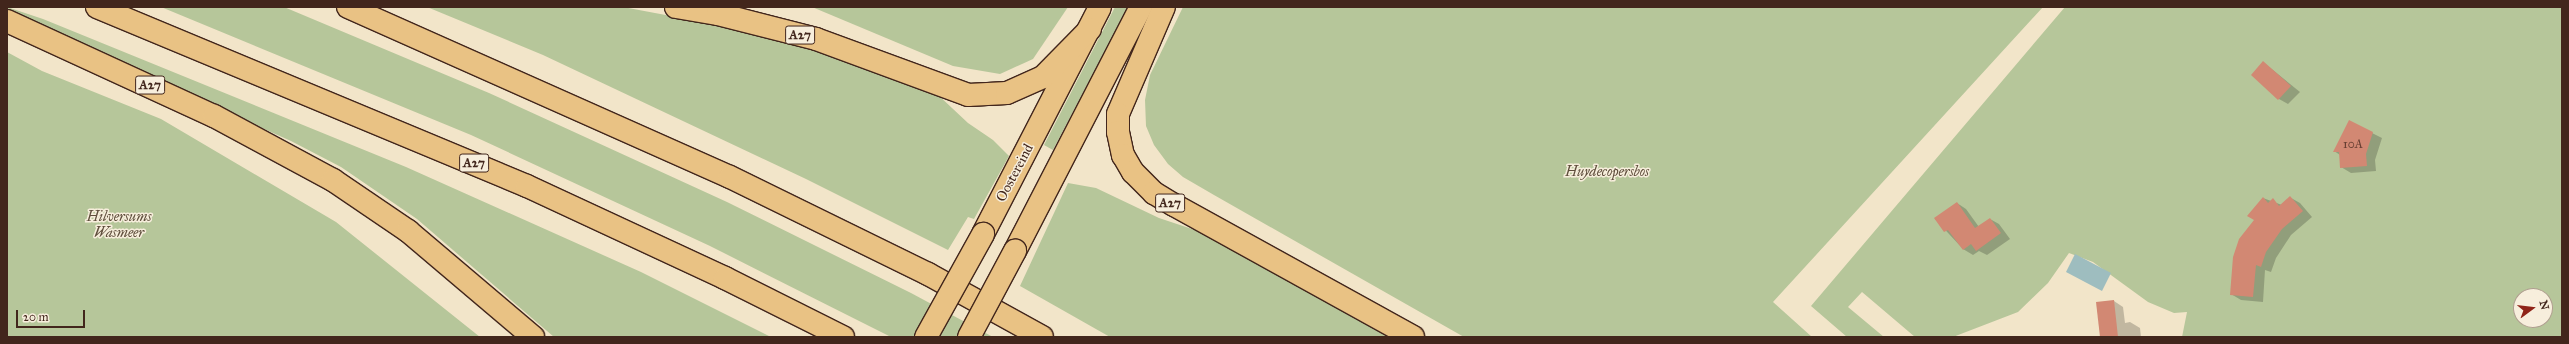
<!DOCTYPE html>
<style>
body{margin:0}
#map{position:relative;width:2569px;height:344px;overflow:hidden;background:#f2e5c9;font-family:"IM FELL Great Primer",serif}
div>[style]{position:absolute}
.green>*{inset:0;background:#b6c69a}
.water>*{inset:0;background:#9ebdbf}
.shadow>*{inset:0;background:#0003}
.building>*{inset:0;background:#d28873}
.roads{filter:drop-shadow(1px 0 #42261c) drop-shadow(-1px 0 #42261c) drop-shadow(0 1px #42261c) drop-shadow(0 -1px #42261c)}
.primary>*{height:22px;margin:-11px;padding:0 11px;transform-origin:11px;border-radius:11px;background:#e9c284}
.highway>*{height:22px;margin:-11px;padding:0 11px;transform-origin:11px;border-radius:11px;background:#e9c284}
.bridges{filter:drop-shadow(1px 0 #42261c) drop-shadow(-1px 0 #42261c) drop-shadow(0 1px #42261c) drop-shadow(0 -1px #42261c)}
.primary-bridge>*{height:22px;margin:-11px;padding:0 11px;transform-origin:11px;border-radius:11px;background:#e9c284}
span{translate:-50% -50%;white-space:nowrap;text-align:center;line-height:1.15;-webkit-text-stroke:3px #f7eedc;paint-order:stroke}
.number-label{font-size:12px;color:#663e32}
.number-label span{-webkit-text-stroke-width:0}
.shield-label span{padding:1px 3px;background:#f7eedc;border:1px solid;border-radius:3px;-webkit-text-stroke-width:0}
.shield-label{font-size:13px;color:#42261c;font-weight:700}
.park-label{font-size:14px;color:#5f4e3c;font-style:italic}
.street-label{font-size:14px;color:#42261c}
.frame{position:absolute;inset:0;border:8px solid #42261c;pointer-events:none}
.north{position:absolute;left:2513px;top:288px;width:40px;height:40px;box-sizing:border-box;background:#f7eedc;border:1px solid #af9e8f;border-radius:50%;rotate:75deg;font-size:11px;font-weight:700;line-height:16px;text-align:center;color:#42261c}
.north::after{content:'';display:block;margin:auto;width:14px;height:18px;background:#8f2418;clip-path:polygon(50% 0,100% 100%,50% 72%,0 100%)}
.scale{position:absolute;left:16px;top:310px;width:69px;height:18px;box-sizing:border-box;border:2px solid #42261c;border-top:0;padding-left:5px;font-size:12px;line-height:14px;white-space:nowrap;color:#42261c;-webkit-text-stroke:3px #f7eedc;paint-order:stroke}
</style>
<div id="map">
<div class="green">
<i style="clip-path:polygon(7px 7px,43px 19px,406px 167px,641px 272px,771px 337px,554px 337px,417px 219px,341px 167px,291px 141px,7px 15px)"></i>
<i style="clip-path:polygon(161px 7px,284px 7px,489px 93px,727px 202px,911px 293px,993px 337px,891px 337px,710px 246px,471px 135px)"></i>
<i style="clip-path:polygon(427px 7px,623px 7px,778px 36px,936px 93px,968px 123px,993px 140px,1009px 156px,974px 219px,968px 217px,948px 250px,806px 179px,543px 55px)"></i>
<i style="clip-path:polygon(812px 7px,1068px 7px,1033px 59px,1000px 74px,953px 66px)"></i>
<i style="clip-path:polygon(1115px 7px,1128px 7px,1053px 150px,1044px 145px)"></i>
<i style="clip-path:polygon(1183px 7px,2043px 7px,1773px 302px,1812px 337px,1464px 337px,1214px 195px,1183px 177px,1168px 164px,1154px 145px,1146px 126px,1145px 100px,1150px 75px)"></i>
<i style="clip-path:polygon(evenodd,2065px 7px,2562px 7px,2562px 337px,2182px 337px,2187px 312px,2174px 313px,2148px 302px,2093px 262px,2069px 253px,2048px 283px,2018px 312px,1953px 337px,1915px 337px,1862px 292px,1848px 307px,1884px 337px,1847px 337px,1811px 306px,2065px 7px,2521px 296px,2545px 296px,2545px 320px,2521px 320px,2521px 296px)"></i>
<i style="clip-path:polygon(7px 52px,42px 71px,161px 119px,336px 222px,480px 337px,7px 337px)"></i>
<i style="clip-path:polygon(1068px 183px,1096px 188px,1159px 218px,1201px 232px,1390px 337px,1110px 337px,1020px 286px)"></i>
</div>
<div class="water">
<i style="clip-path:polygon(2075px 254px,2111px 273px,2102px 291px,2066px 272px)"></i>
</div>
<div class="shadow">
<i style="clip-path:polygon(2263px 62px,2300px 92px,2288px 104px,2279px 99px)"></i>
<i style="clip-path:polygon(2372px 133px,2382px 138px,2375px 160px,2376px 171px,2351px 173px,2341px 167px,2340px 155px,2334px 151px)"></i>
<i style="clip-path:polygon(2263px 198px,2282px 205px,2291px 198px,2300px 203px,2312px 217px,2291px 235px,2276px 258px,2271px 272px,2265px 270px,2263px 302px,2241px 300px,2231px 294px)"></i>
<i style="clip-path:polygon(1957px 203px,1966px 209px,1979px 227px,1990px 219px,1999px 224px,2010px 239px,1987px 255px,1979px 251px,1973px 255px,1963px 249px,1935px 219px)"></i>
<i style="clip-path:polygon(2114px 301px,2123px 307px,2125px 323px,2130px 322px,2140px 328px,2141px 337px,2101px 337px)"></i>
</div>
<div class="building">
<i style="clip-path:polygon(2263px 61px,2291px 86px,2278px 100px,2251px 75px)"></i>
<i style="clip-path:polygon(2349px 120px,2373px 132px,2366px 154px,2367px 166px,2340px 168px,2339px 152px,2333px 152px)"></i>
<i style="clip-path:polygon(2290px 196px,2303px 211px,2282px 229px,2266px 252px,2261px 267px,2256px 265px,2253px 297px,2230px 295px,2233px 257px,2239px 239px,2254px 220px,2247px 216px,2263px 197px,2268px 203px,2273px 198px,2279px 206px)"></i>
<i style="clip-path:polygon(1957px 202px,1975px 228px,1990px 218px,2001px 233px,1976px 251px,1971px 244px,1963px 250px,1948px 230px,1944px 232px,1934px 218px)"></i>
<i style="clip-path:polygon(2114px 300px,2118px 337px,2100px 337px,2096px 302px)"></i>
</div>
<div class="roads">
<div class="primary">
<i style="left:983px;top:234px;width:255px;rotate:-62.7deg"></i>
<i style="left:1015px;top:251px;width:275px;rotate:-62.7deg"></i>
</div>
<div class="highway">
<i style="left:97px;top:7px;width:466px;rotate:22.6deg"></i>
<i style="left:527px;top:186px;width:218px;rotate:24.9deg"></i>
<i style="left:725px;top:278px;width:132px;rotate:26.6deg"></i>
<i style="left:348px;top:7px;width:418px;rotate:24deg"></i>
<i style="left:730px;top:177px;width:220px;rotate:26.1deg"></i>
<i style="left:928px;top:274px;width:130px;rotate:28.9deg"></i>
<i style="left:676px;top:7px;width:43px;rotate:9.5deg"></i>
<i style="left:718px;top:14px;width:101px;rotate:14.3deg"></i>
<i style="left:816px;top:39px;width:162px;rotate:20.2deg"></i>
<i style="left:968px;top:95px;width:39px;rotate:-3deg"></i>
<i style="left:1007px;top:93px;width:39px;rotate:-24deg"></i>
<i style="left:1043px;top:77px;width:67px;rotate:-45.6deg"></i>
<i style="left:1164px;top:7px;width:116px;rotate:113.3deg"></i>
<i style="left:1118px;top:114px;width:18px;rotate:90deg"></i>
<i style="left:1118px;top:132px;width:24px;rotate:78deg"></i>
<i style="left:1123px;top:155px;width:20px;rotate:60deg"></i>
<i style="left:1133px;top:172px;width:30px;rotate:45deg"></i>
<i style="left:1154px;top:193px;width:23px;rotate:31deg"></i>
<i style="left:1174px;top:205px;width:273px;rotate:28.9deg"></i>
<i style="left:7px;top:21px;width:228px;rotate:24.7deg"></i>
<i style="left:214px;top:116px;width:135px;rotate:28.3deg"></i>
<i style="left:333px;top:180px;width:91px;rotate:34.2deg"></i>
<i style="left:408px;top:231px;width:164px;rotate:40.3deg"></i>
</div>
</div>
<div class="bridges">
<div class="primary-bridge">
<i style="left:926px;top:337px;width:118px;rotate:-61deg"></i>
<i style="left:969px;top:337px;width:98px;rotate:-61.9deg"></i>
</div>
</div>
<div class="number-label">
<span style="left:2353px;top:145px">10A</span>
</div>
<div class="shield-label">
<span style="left:800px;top:35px">A27</span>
<span style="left:150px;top:85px">A27</span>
<span style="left:474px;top:163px">A27</span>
<span style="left:1170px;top:203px">A27</span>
</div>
<div class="park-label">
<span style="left:1607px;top:172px">Huydecopersbos</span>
<span style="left:119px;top:225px">Hilversums<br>Wasmeer</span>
</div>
<div class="street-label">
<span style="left:1015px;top:173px;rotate:-62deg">Oostereind</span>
</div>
<div class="frame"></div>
<div class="north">N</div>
<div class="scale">20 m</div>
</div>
